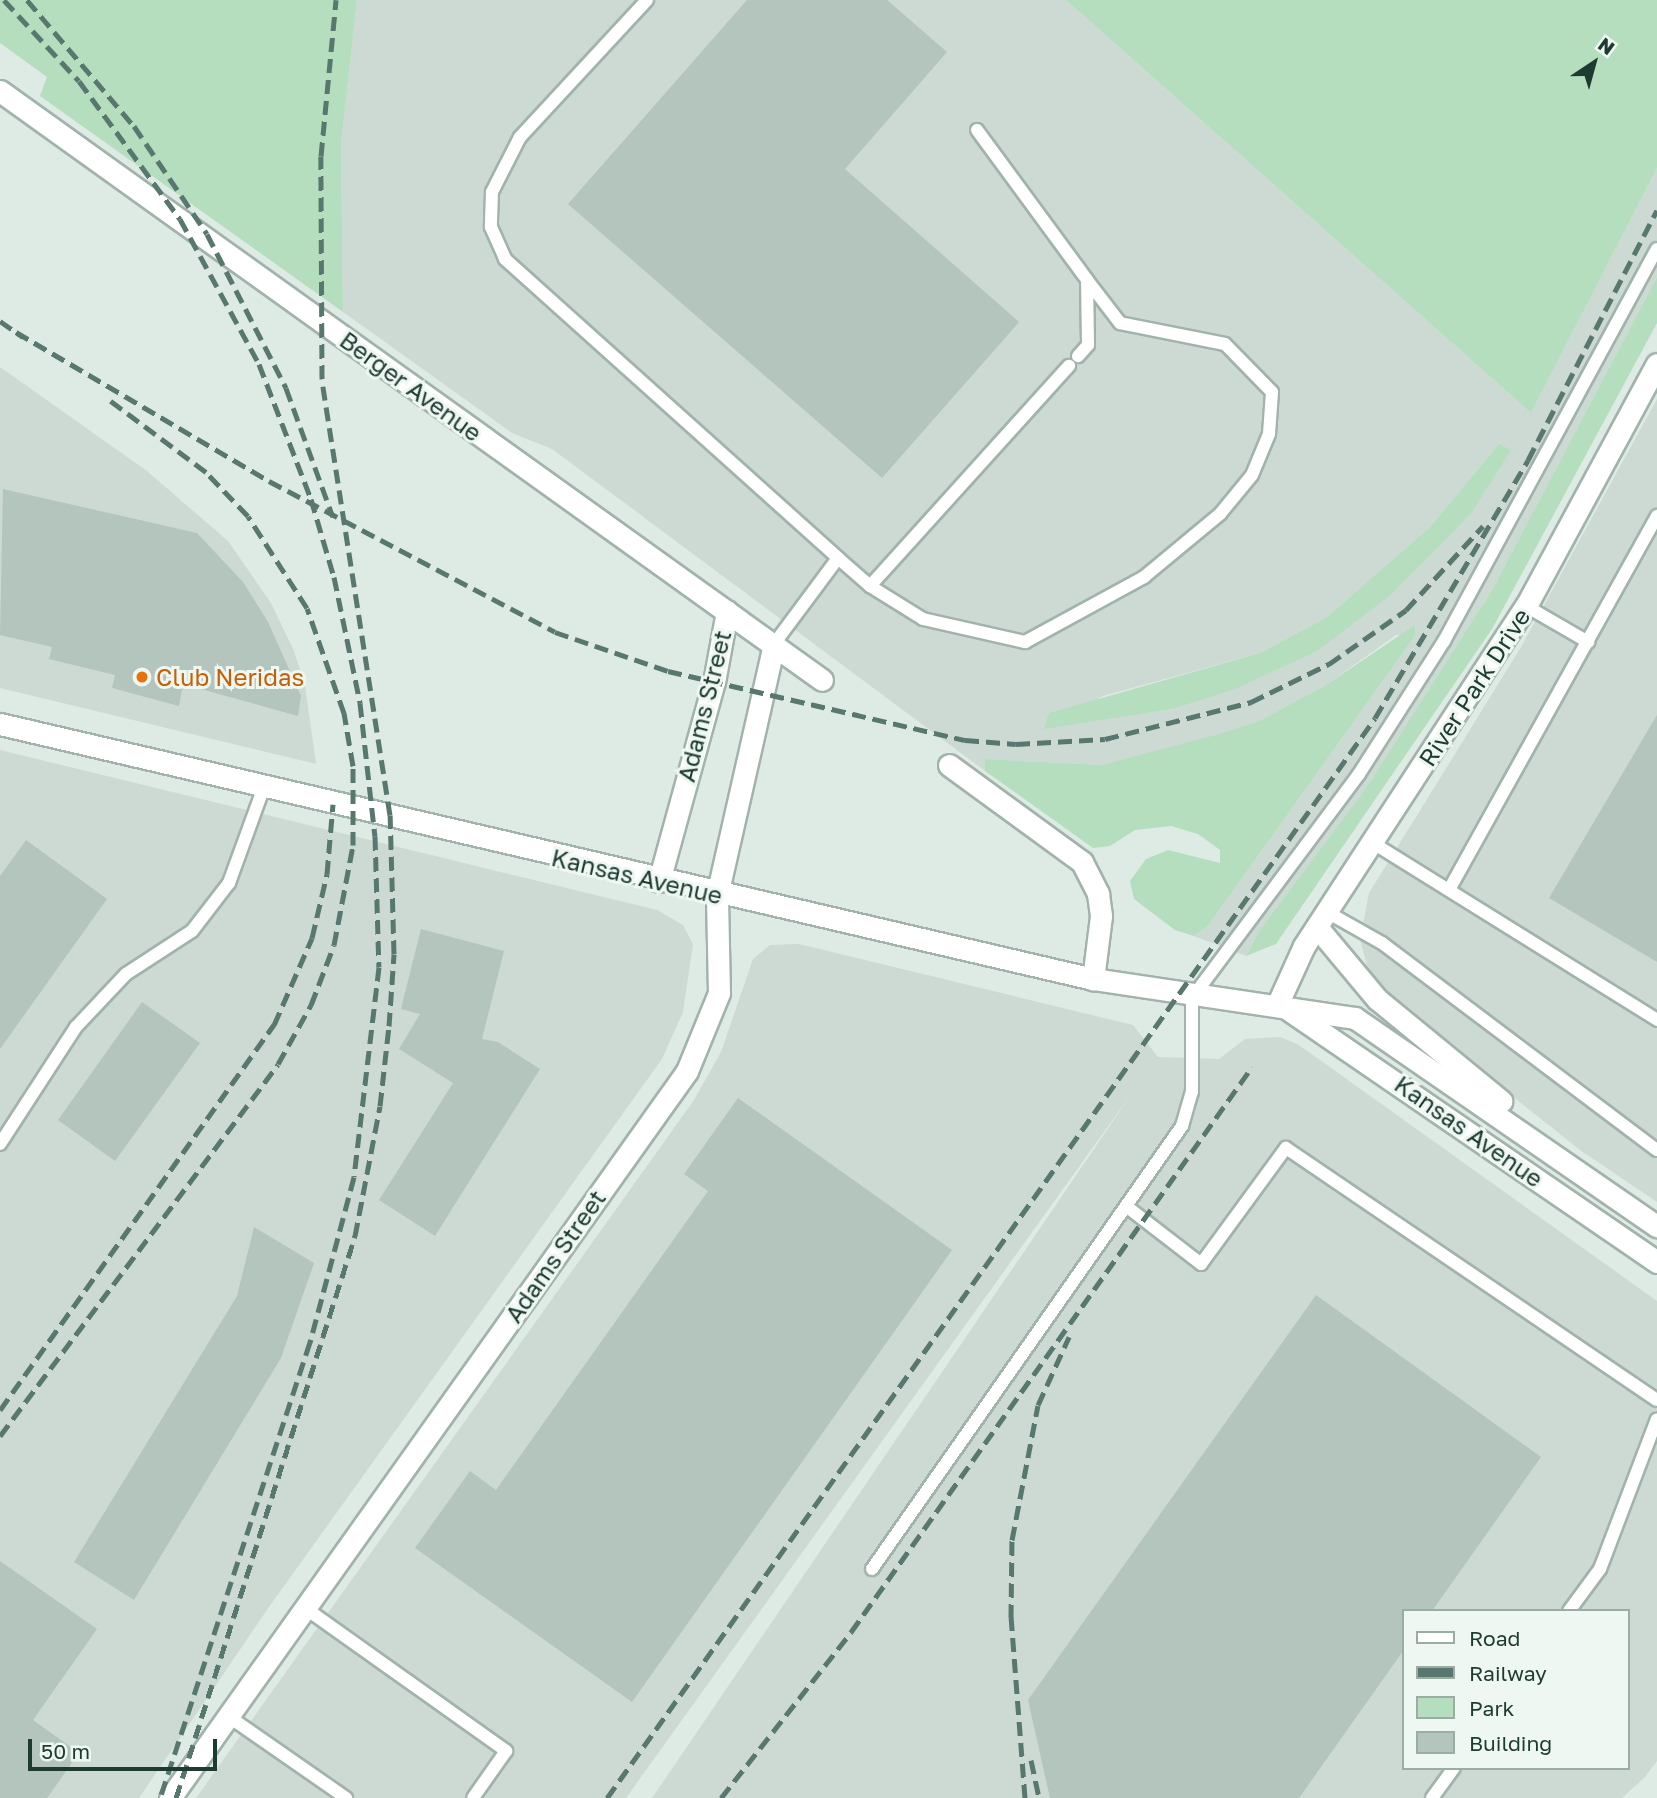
<!DOCTYPE html>
<style>
body{margin:0}
#map{position:relative;width:1657px;height:1798px;overflow:hidden;background:#deebe4;font-family:"Golos Text",sans-serif}
div>[style]{position:absolute}
.built>*{inset:0;background:#ccdad3}
.green>*{inset:0;background:#b4debe}
.building>*{inset:0;background:#b3c5bd}
.roads{filter:drop-shadow(2px 0 #a1b3ab) drop-shadow(-2px 0 #a1b3ab) drop-shadow(0 2px #a1b3ab) drop-shadow(0 -2px #a1b3ab)}
.service>*{height:12px;margin:-6px;padding:0 6px;transform-origin:6px;border-radius:6px;background:#fff}
.minor>*{height:21px;margin:-10.5px;padding:0 10.5px;transform-origin:10.5px;border-radius:10.5px;background:#fff}
.secondary>*{height:21px;margin:-10.5px;padding:0 10.5px;transform-origin:10.5px;border-radius:10.5px;background:#fff}
.rail>*{height:5px;margin-top:-2.5px;transform-origin:0;background:repeating-linear-gradient(90deg,#58776e 0 14px,transparent 0 21px)}
.dots>*{width:19px;height:19px;translate:-50% -50%;box-sizing:border-box;border:4px solid #eef7f2;border-radius:50%}
span{translate:-50% -50%;white-space:nowrap;text-align:center;line-height:1.15;-webkit-text-stroke:6px #eef7f2;paint-order:stroke}
.street-label{font-size:24px;color:#1e3b32}
.food-label{font-size:24px;color:#c56008}
.left{translate:0 -50%;text-align:left}
.legend{position:absolute;left:1402px;top:1609px;width:228px;height:161px;box-sizing:border-box;background:#eef7f2;border:2px solid #9baca5;margin:0;padding:9px 12px;list-style:none;font-size:21px;color:#1e3b32}
.legend li{display:flex;align-items:center;gap:14px;height:35px}
.legend b{width:35px;border:2px solid #9baca5}
.north{position:absolute;left:1559px;top:28px;width:70px;height:70px;-webkit-text-stroke:5px #eef7f2;paint-order:stroke;rotate:36deg;font-size:19px;font-weight:700;line-height:28px;text-align:center;color:#1e3b32}
.north::after{content:'';display:block;margin:auto;width:24px;height:32px;background:#1e3b32;clip-path:polygon(50% 0,100% 100%,50% 72%,0 100%)}
.scale{position:absolute;left:28px;top:1739px;width:189px;height:32px;box-sizing:border-box;border:4px solid #1e3b32;border-top:0;padding-left:9px;font-size:21px;line-height:24px;white-space:nowrap;color:#1e3b32;-webkit-text-stroke:5px #eef7f2;paint-order:stroke}
</style>
<div id="map">
<div class="built">
<i style="clip-path:polygon(evenodd,357px 0,1066px 0,1531px 413px,1657px 168px,1657px 277px,1492px 590px,1366px 788px,1260px 930px,1246px 956px,1194px 936px,1208px 926px,1415px 636px,1396px 635px,1326px 685px,1259px 721px,1157px 755px,1102px 765px,984px 759px,985px 771px,552px 449px,512px 433px,343px 312px,341px 144px,357px 0,1499px 444px,1470px 515px,1392px 594px,1172px 709px,1045px 728px,1103px 696px,1260px 653px,1327px 617px,1429px 528px,1499px 444px)"></i>
<i style="clip-path:polygon(0 367px,147px 471px,228px 541px,271px 603px,294px 651px,305px 685px,316px 764px,0 688px)"></i>
<i style="clip-path:polygon(1657px 399px,1657px 1202px,1580px 1150px,1394px 1002px,1371px 980px,1360px 940px,1369px 893px,1521px 647px)"></i>
<i style="clip-path:polygon(0 750px,657px 910px,683px 925px,693px 944px,683px 1012px,662px 1059px,269px 1607px,139px 1798px,0 1798px)"></i>
<i style="clip-path:polygon(evenodd,799px 944px,1133px 1025px,1158px 1057px,1219px 1059px,1245px 1039px,1280px 1037px,1299px 1045px,1657px 1301px,1657px 1761px,1645px 1777px,1622px 1798px,652px 1798px,1132px 1093px,626px 1798px,196px 1798px,694px 1100px,721px 1052px,753px 959px,770px 945px,799px 944px,1403px 1611px,1627px 1611px,1627px 1768px,1403px 1768px,1403px 1611px)"></i>
</div>
<div class="green">
<i style="clip-path:polygon(0 0,357px 0,341px 144px,343px 312px,40px 96px,47px 77px,0 43px)"></i>
<i style="clip-path:polygon(1066px 0,1657px 0,1657px 168px,1531px 413px)"></i>
<i style="clip-path:polygon(1657px 277px,1657px 323px,1492px 629px,1276px 944px,1246px 956px,1260px 930px,1366px 788px,1492px 590px)"></i>
<i style="clip-path:polygon(1499px 444px,1511px 450px,1470px 515px,1392px 594px,1317px 651px,1235px 689px,1172px 709px,1044px 729px,1049px 713px,1260px 653px,1327px 617px,1429px 528px)"></i>
<i style="clip-path:polygon(1415px 625px,1415px 636px,1208px 926px,1194px 936px,1175px 930px,1134px 899px,1130px 881px,1146px 859px,1168px 850px,1220px 863px,1220px 850px,1198px 834px,1171px 826px,1135px 830px,1110px 846px,1093px 848px,985px 771px,984px 759px,1102px 765px,1216px 735px,1259px 721px,1326px 685px)"></i>
</div>
<div class="building">
<i style="clip-path:polygon(747px 0,887px 0,947px 52px,845px 169px,1019px 322px,882px 478px,568px 204px)"></i>
<i style="clip-path:polygon(3px 489px,197px 533px,243px 582px,268px 622px,301px 696px,298px 716px,183px 684px,179px 706px,112px 688px,115px 675px,49px 659px,52px 647px,0 635px)"></i>
<i style="clip-path:polygon(1657px 715px,1657px 962px,1549px 898px)"></i>
<i style="clip-path:polygon(26px 840px,107px 899px,0 1049px,0 876px)"></i>
<i style="clip-path:polygon(421px 929px,504px 951px,482px 1039px,498px 1042px,540px 1069px,435px 1236px,379px 1200px,453px 1083px,399px 1049px,420px 1014px,401px 1009px)"></i>
<i style="clip-path:polygon(142px 1002px,200px 1043px,115px 1161px,58px 1120px)"></i>
<i style="clip-path:polygon(738px 1098px,952px 1250px,632px 1702px,415px 1548px,470px 1471px,496px 1490px,708px 1191px,684px 1174px)"></i>
<i style="clip-path:polygon(254px 1227px,314px 1263px,281px 1358px,134px 1600px,74px 1562px,237px 1296px)"></i>
<i style="clip-path:polygon(1316px 1295px,1541px 1457px,1432px 1611px,1403px 1611px,1403px 1651px,1299px 1798px,1050px 1798px,1028px 1700px)"></i>
<i style="clip-path:polygon(0 1561px,97px 1629px,33px 1720px,79px 1753px,47px 1798px,0 1798px)"></i>
</div>
<div class="roads">
<div class="service">
<i style="left:647px;top:0;width:187px;rotate:132.8deg"></i>
<i style="left:520px;top:137px;width:62px;rotate:117deg"></i>
<i style="left:492px;top:192px;width:35px;rotate:92deg"></i>
<i style="left:491px;top:227px;width:35px;rotate:66deg"></i>
<i style="left:505px;top:259px;width:448px;rotate:41.9deg"></i>
<i style="left:838px;top:558px;width:43px;rotate:41.2deg"></i>
<i style="left:870px;top:586px;width:297px;rotate:-47.9deg"></i>
<i style="left:977px;top:130px;width:186px;rotate:53.7deg"></i>
<i style="left:1087px;top:280px;width:65px;rotate:89.1deg"></i>
<i style="left:1088px;top:345px;width:15px;rotate:132deg"></i>
<i style="left:870px;top:586px;width:62px;rotate:31.9deg"></i>
<i style="left:923px;top:619px;width:105px;rotate:12.7deg"></i>
<i style="left:1025px;top:642px;width:136px;rotate:-28.6deg"></i>
<i style="left:1144px;top:577px;width:99px;rotate:-39.7deg"></i>
<i style="left:1220px;top:514px;width:50px;rotate:-50.6deg"></i>
<i style="left:1252px;top:475px;width:44px;rotate:-67.5deg"></i>
<i style="left:1269px;top:434px;width:42px;rotate:-85.9deg"></i>
<i style="left:1272px;top:392px;width:67px;rotate:-134.4deg"></i>
<i style="left:1225px;top:344px;width:107px;rotate:-168.7deg"></i>
<i style="left:1120px;top:323px;width:54px;rotate:-127.5deg"></i>
<i style="left:1526px;top:606px;width:72px;rotate:30.1deg"></i>
<i style="left:774px;top:644px;width:107px;rotate:-53.3deg"></i>
<i style="left:1373px;top:843px;width:335px;rotate:31.9deg"></i>
<i style="left:1450px;top:888px;width:426px;rotate:-60.9deg"></i>
<i style="left:1327px;top:912px;width:63px;rotate:29.4deg"></i>
<i style="left:1382px;top:943px;width:344px;rotate:37deg"></i>
<i style="left:0;top:1144px;width:140px;rotate:-57deg"></i>
<i style="left:76px;top:1027px;width:73px;rotate:-46.7deg"></i>
<i style="left:126px;top:974px;width:79px;rotate:-33.1deg"></i>
<i style="left:192px;top:931px;width:61px;rotate:-52.4deg"></i>
<i style="left:229px;top:883px;width:102px;rotate:-70deg"></i>
<i style="left:1126px;top:1206px;width:95px;rotate:37.7deg"></i>
<i style="left:1201px;top:1264px;width:144px;rotate:-53.8deg"></i>
<i style="left:1286px;top:1148px;width:448px;rotate:34.2deg"></i>
<i style="left:872px;top:1569px;width:541px;rotate:-55.02deg"></i>
<i style="left:1182px;top:1126px;width:35px;rotate:-74deg"></i>
<i style="left:1192px;top:1092px;width:94px;rotate:-90deg"></i>
<i style="left:1192px;top:998px;width:279px;rotate:-53.3deg"></i>
<i style="left:1359px;top:774px;width:158px;rotate:-57.4deg"></i>
<i style="left:1444px;top:641px;width:446px;rotate:-61.5deg"></i>
<i style="left:305px;top:1608px;width:247px;rotate:35.4deg"></i>
<i style="left:506px;top:1751px;width:57px;rotate:125.1deg"></i>
<i style="left:1569px;top:1611px;width:52px;rotate:-53.6deg"></i>
<i style="left:1600px;top:1569px;width:160px;rotate:-69.2deg"></i>
<i style="left:228px;top:1716px;width:144px;rotate:34.8deg"></i>
<i style="left:1432px;top:1798px;width:37px;rotate:-54deg"></i>
</div>
<div class="minor">
<i style="left:0;top:91px;width:1011px;rotate:35.62deg"></i>
<i style="left:949px;top:765px;width:165px;rotate:36.1deg"></i>
<i style="left:1082px;top:862px;width:36px;rotate:63deg"></i>
<i style="left:1098px;top:894px;width:22px;rotate:82deg"></i>
<i style="left:1101px;top:916px;width:64px;rotate:97.2deg"></i>
<i style="left:659px;top:881px;width:206px;rotate:-74.6deg"></i>
<i style="left:714px;top:682px;width:72px;rotate:-79.6deg"></i>
<i style="left:1278px;top:1003px;width:63px;rotate:-65.5deg"></i>
<i style="left:1304px;top:946px;width:406px;rotate:-56.9deg"></i>
<i style="left:1526px;top:606px;width:275px;rotate:-61.6deg"></i>
<i style="left:170px;top:1798px;width:892px;rotate:-54.58deg"></i>
<i style="left:687px;top:1071px;width:84px;rotate:-67.7deg"></i>
<i style="left:719px;top:993px;width:98px;rotate:-91.2deg"></i>
<i style="left:717px;top:895px;width:257px;rotate:-77.2deg"></i>
</div>
<div class="secondary">
<i style="left:0;top:724px;width:1122px;rotate:13.13deg"></i>
<i style="left:1093px;top:979px;width:265px;rotate:8.5deg"></i>
<i style="left:1355px;top:1018px;width:367px;rotate:34.6deg"></i>
<i style="left:1317px;top:927px;width:94px;rotate:50.2deg"></i>
<i style="left:1377px;top:999px;width:161px;rotate:39.4deg"></i>
<i style="left:1289px;top:1010px;width:446px;rotate:34.4deg"></i>
</div>
</div>
<div class="rail">
<i style="left:4px;top:0;width:110px;rotate:47.2deg"></i>
<i style="left:79px;top:81px;width:171px;rotate:53.8deg"></i>
<i style="left:180px;top:219px;width:165px;rotate:61.4deg"></i>
<i style="left:259px;top:364px;width:145px;rotate:68.9deg"></i>
<i style="left:311px;top:499px;width:81px;rotate:73.6deg"></i>
<i style="left:334px;top:577px;width:129px;rotate:78.3deg"></i>
<i style="left:360px;top:703px;width:134px;rotate:83.6deg"></i>
<i style="left:375px;top:836px;width:131px;rotate:88.3deg"></i>
<i style="left:379px;top:967px;width:211px;rotate:96.8deg"></i>
<i style="left:354px;top:1177px;width:171px;rotate:104.9deg"></i>
<i style="left:310px;top:1342px;width:480px;rotate:108.2deg"></i>
<i style="left:27px;top:0;width:165px;rotate:49.7deg"></i>
<i style="left:134px;top:126px;width:130px;rotate:55.9deg"></i>
<i style="left:207px;top:234px;width:173px;rotate:62.8deg"></i>
<i style="left:286px;top:388px;width:137px;rotate:70deg"></i>
<i style="left:0;top:321px;width:28px;rotate:35deg"></i>
<i style="left:16px;top:332px;width:294px;rotate:30.5deg"></i>
<i style="left:269px;top:481px;width:323px;rotate:27.8deg"></i>
<i style="left:555px;top:632px;width:120px;rotate:19deg"></i>
<i style="left:668px;top:671px;width:305px;rotate:13.1deg"></i>
<i style="left:965px;top:740px;width:51px;rotate:4.5deg"></i>
<i style="left:1016px;top:744px;width:89px;rotate:-3.2deg"></i>
<i style="left:1105px;top:739px;width:151px;rotate:-14.2deg"></i>
<i style="left:1251px;top:702px;width:87px;rotate:-26deg"></i>
<i style="left:1329px;top:664px;width:94px;rotate:-35deg"></i>
<i style="left:1406px;top:610px;width:114px;rotate:-47.5deg"></i>
<i style="left:0;top:1410px;width:473px;rotate:-54.6deg"></i>
<i style="left:274px;top:1025px;width:95px;rotate:-66.4deg"></i>
<i style="left:312px;top:938px;width:66px;rotate:-76.8deg"></i>
<i style="left:327px;top:874px;width:70px;rotate:-85.1deg"></i>
<i style="left:0;top:1436px;width:464px;rotate:-53.2deg"></i>
<i style="left:278px;top:1064px;width:68px;rotate:-60.8deg"></i>
<i style="left:311px;top:1005px;width:64px;rotate:-69deg"></i>
<i style="left:334px;top:945px;width:102px;rotate:-79.2deg"></i>
<i style="left:353px;top:845px;width:79px;rotate:-90deg"></i>
<i style="left:353px;top:766px;width:54px;rotate:-99.6deg"></i>
<i style="left:344px;top:713px;width:111px;rotate:-109.4deg"></i>
<i style="left:307px;top:608px;width:109px;rotate:-122.7deg"></i>
<i style="left:248px;top:516px;width:61px;rotate:-133.7deg"></i>
<i style="left:206px;top:472px;width:122px;rotate:-143.3deg"></i>
<i style="left:1031px;top:1760px;width:39px;rotate:78deg"></i>
<i style="left:176px;top:1798px;width:590px;rotate:-72.33deg"></i>
<i style="left:355px;top:1236px;width:132px;rotate:-79.1deg"></i>
<i style="left:380px;top:1106px;width:81px;rotate:-83.6deg"></i>
<i style="left:389px;top:1026px;width:72px;rotate:-86deg"></i>
<i style="left:394px;top:954px;width:139px;rotate:-91.6deg"></i>
<i style="left:390px;top:815px;width:441px;rotate:-98.9deg"></i>
<i style="left:322px;top:379px;width:223px;rotate:-90.3deg"></i>
<i style="left:321px;top:156px;width:157px;rotate:-84.5deg"></i>
<i style="left:607px;top:1798px;width:1325px;rotate:-54.58deg"></i>
<i style="left:1375px;top:718px;width:300px;rotate:-59.3deg"></i>
<i style="left:1528px;top:460px;width:281px;rotate:-62.7deg"></i>
<i style="left:721px;top:1798px;width:211px;rotate:-51.9deg"></i>
<i style="left:851px;top:1632px;width:693px;rotate:-54.64deg"></i>
<i style="left:1025px;top:1798px;width:181px;rotate:-94.4deg"></i>
<i style="left:1011px;top:1618px;width:78px;rotate:-89.3deg"></i>
<i style="left:1012px;top:1540px;width:137px;rotate:-79.1deg"></i>
<i style="left:1038px;top:1405px;width:75px;rotate:-65.5deg"></i>
</div>
<div class="dots">
<i style="left:142px;top:677px;background:#e8710a"></i>
</div>
<div class="street-label">
<span style="left:411px;top:386px;rotate:36deg">Berger Avenue</span>
<span style="left:1474px;top:687px;rotate:-57deg">River Park Drive</span>
<span style="left:704px;top:706px;rotate:-76deg">Adams Street</span>
<span style="left:637px;top:876px;rotate:13deg">Kansas Avenue</span>
<span style="left:1469px;top:1131px;rotate:35deg">Kansas Avenue</span>
<span style="left:555px;top:1256px;rotate:-55deg">Adams Street</span>
</div>
<div class="food-label">
<span class="left" style="left:156px;top:677px">Club Neridas</span>
</div>
<ul class="legend">
<li><b style="height:9px;background:#fff"></b>Road</li>
<li><b style="height:9px;background:#58776e"></b>Railway</li>
<li><b style="height:19px;background:#b4debe"></b>Park</li>
<li><b style="height:19px;background:#b3c5bd"></b>Building</li>
</ul>
<div class="north">N</div>
<div class="scale">50 m</div>
</div>
